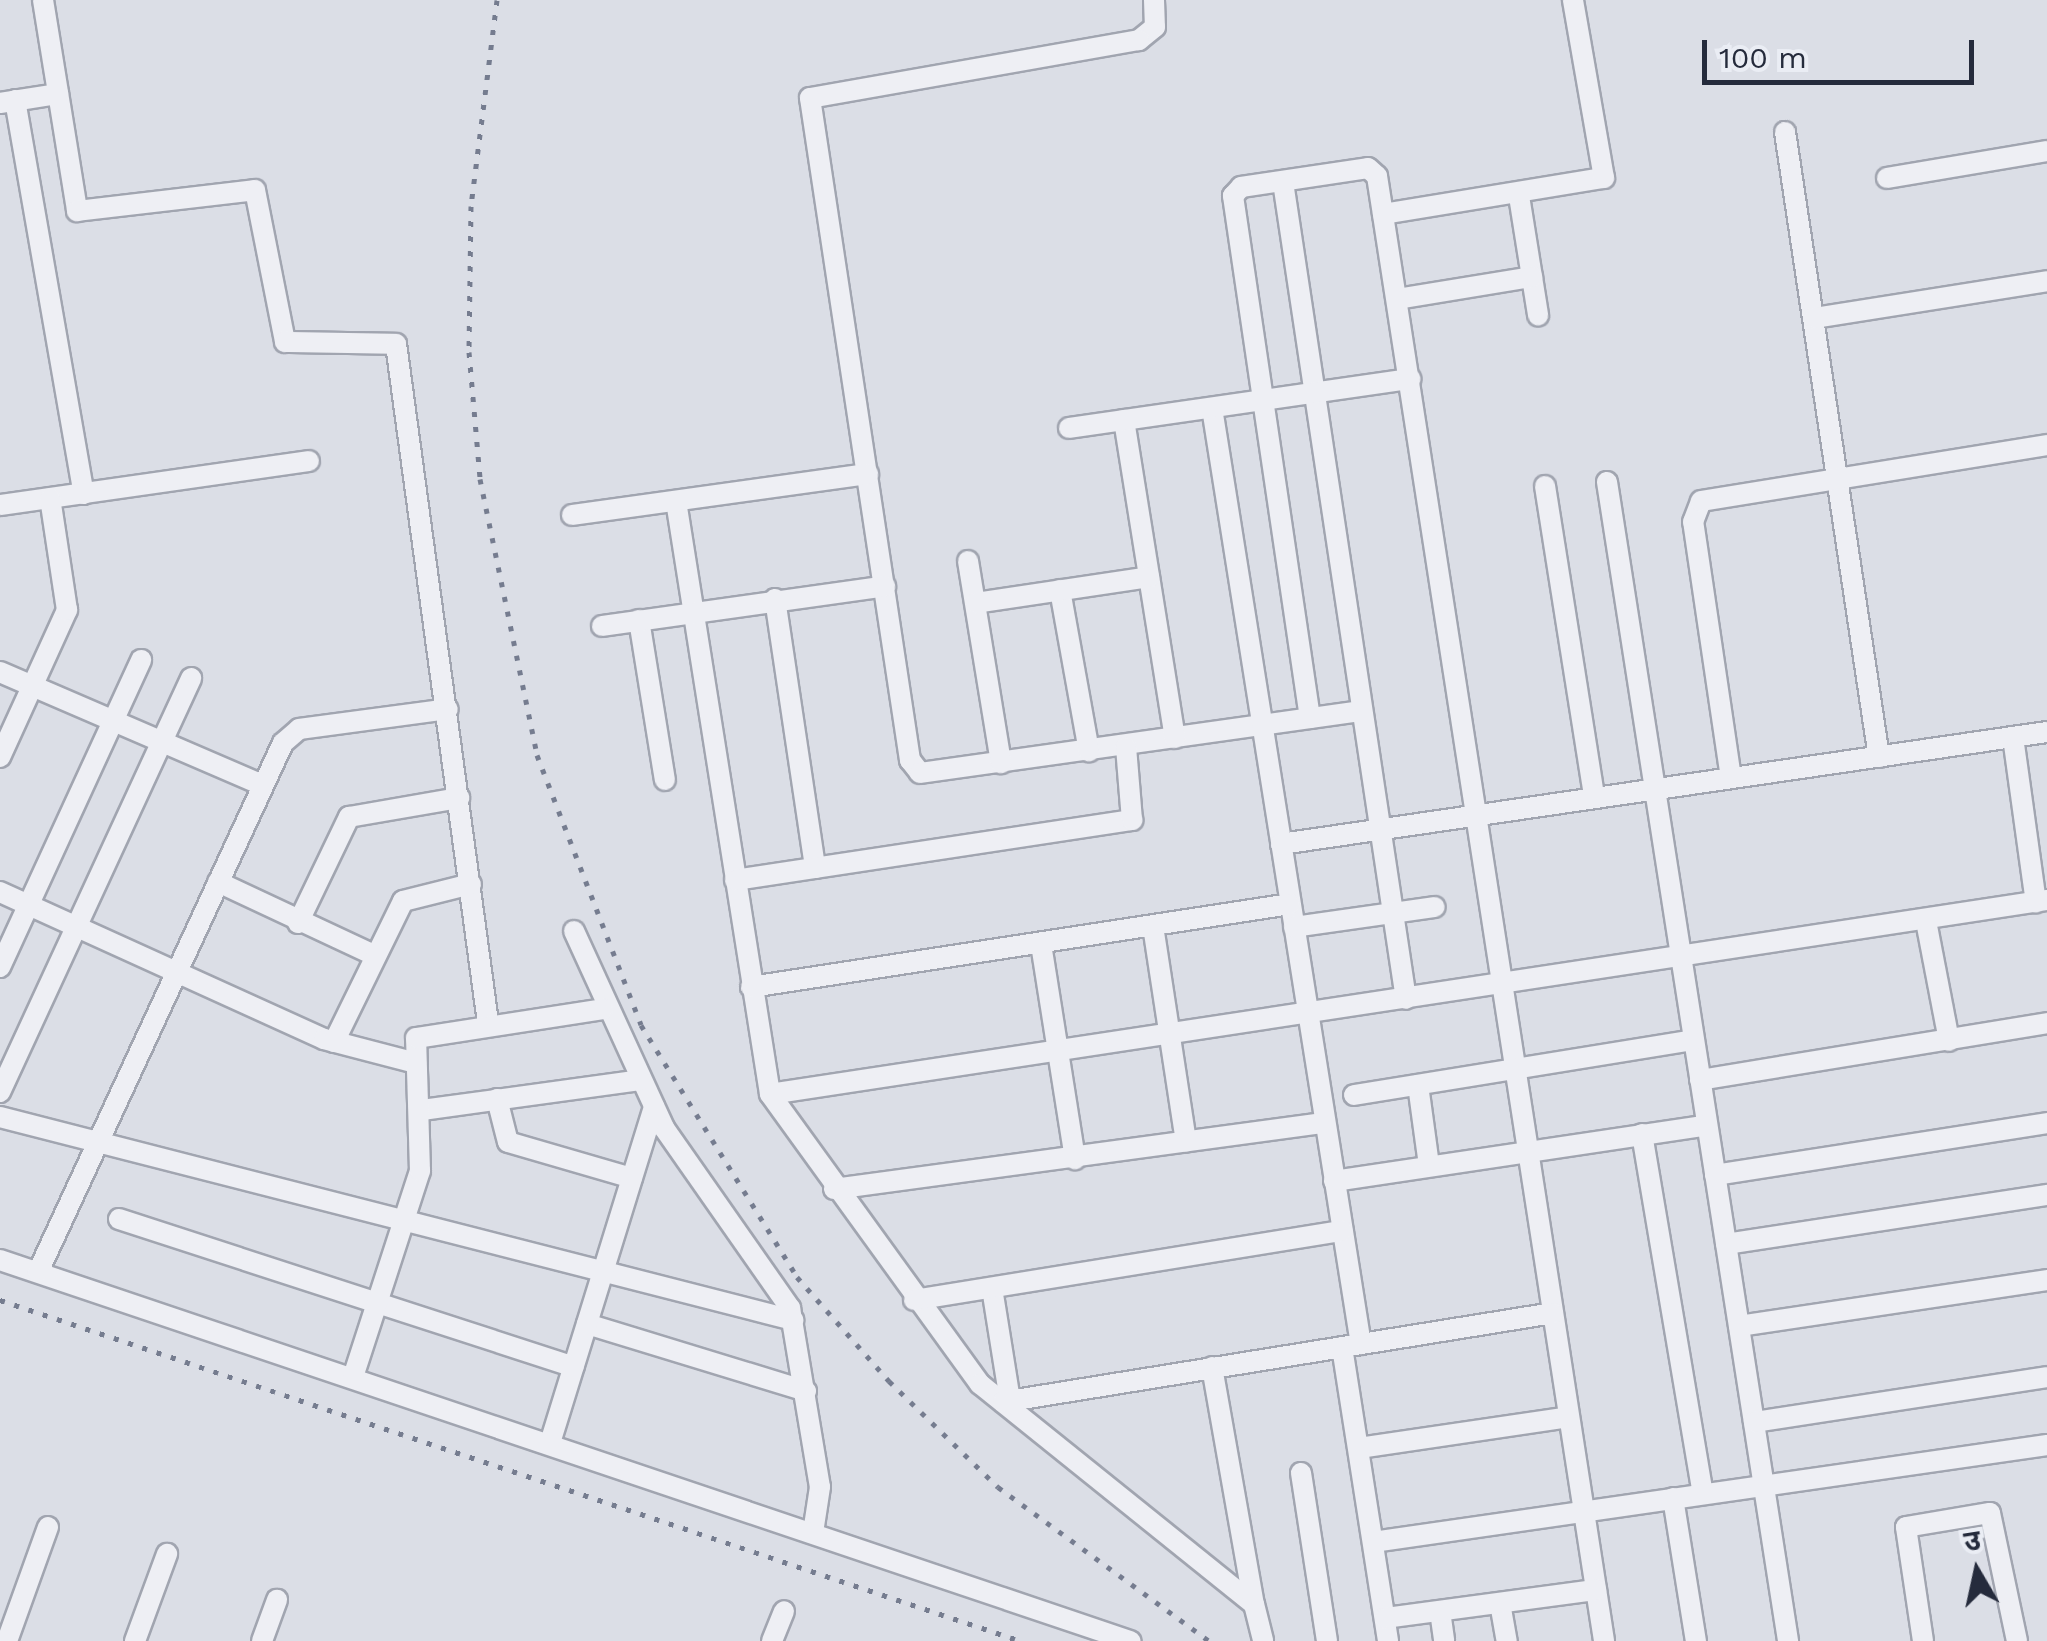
<!DOCTYPE html>
<meta charset="utf-8">
<style>
body{margin:0}
#map{position:relative;width:2047px;height:1641px;overflow:hidden;background:#dbdee6;font-family:"Work Sans","Noto Sans Devanagari",sans-serif}
div>[style]{position:absolute}
.roads{filter:drop-shadow(2px 0 #a1a5b0) drop-shadow(-2px 0 #a1a5b0) drop-shadow(0 2px #a1a5b0) drop-shadow(0 -2px #a1a5b0)}
.minor>*{height:20px;margin:-10px;padding:0 10px;transform-origin:10px;border-radius:10px;background:#eeeff4}
.rail>*{height:5px;margin-top:-2.5px;transform-origin:0;background:repeating-linear-gradient(90deg,#757c8f 0 5px,transparent 0 15px)}
span{translate:-50% -50%;white-space:nowrap;text-align:center;line-height:1.15;-webkit-text-stroke:8px #eaedf4;paint-order:stroke}
.north{position:absolute;left:1927px;top:1521px;width:100px;height:100px;-webkit-text-stroke:8px #eaedf4;paint-order:stroke;rotate:351deg;font-size:28px;font-weight:700;line-height:40px;text-align:center;color:#252b3c}
.north::after{content:'';display:block;margin:auto;width:35px;height:45px;background:#252b3c;clip-path:polygon(50% 0,100% 100%,50% 72%,0 100%)}
.scale{position:absolute;left:1702px;top:40px;width:272px;height:45px;box-sizing:border-box;border:5px solid #252b3c;border-top:0;padding-left:12px;font-size:30px;line-height:35px;white-space:nowrap;color:#252b3c;-webkit-text-stroke:8px #eaedf4;paint-order:stroke}
</style>
<div id="map">
<div class="roads">
<div class="minor">
<i style="left:43px;top:0;width:214px;rotate:80.8deg"></i>
<i style="left:77px;top:211px;width:179px;rotate:-6.7deg"></i>
<i style="left:255px;top:190px;width:155px;rotate:78.8deg"></i>
<i style="left:285px;top:342px;width:111px;rotate:1deg"></i>
<i style="left:396px;top:344px;width:685px;rotate:82.28deg"></i>
<i style="left:1154px;top:0;width:27px;rotate:88deg"></i>
<i style="left:1155px;top:27px;width:21px;rotate:141deg"></i>
<i style="left:1139px;top:40px;width:334px;rotate:170deg"></i>
<i style="left:810px;top:98px;width:670px;rotate:81.41deg"></i>
<i style="left:910px;top:760px;width:16px;rotate:52deg"></i>
<i style="left:920px;top:773px;width:445px;rotate:-8deg"></i>
<i style="left:15px;top:100px;width:400px;rotate:80.1deg"></i>
<i style="left:0;top:103px;width:59px;rotate:-8.8deg"></i>
<i style="left:1785px;top:132px;width:632px;rotate:81.45deg"></i>
<i style="left:1887px;top:178px;width:162px;rotate:-9.6deg"></i>
<i style="left:1283px;top:182px;width:826px;rotate:81.44deg"></i>
<i style="left:1519px;top:196px;width:121px;rotate:80.9deg"></i>
<i style="left:1383px;top:214px;width:224px;rotate:-9.3deg"></i>
<i style="left:1604px;top:178px;width:181px;rotate:-99.9deg"></i>
<i style="left:1397px;top:299px;width:137px;rotate:-9.3deg"></i>
<i style="left:1814px;top:318px;width:236px;rotate:-9deg"></i>
<i style="left:1212px;top:408px;width:948px;rotate:80.96deg"></i>
<i style="left:1124px;top:420px;width:322px;rotate:80.9deg"></i>
<i style="left:1069px;top:428px;width:345px;rotate:-8.2deg"></i>
<i style="left:1607px;top:482px;width:1173px;rotate:81.12deg"></i>
<i style="left:1545px;top:486px;width:315px;rotate:81deg"></i>
<i style="left:676px;top:501px;width:600px;rotate:80.99deg"></i>
<i style="left:770px;top:1094px;width:358px;rotate:54.1deg"></i>
<i style="left:980px;top:1384px;width:351px;rotate:38.8deg"></i>
<i style="left:1254px;top:1604px;width:38px;rotate:76deg"></i>
<i style="left:0;top:505px;width:312px;rotate:-8.1deg"></i>
<i style="left:572px;top:515px;width:299px;rotate:-7.9deg"></i>
<i style="left:968px;top:561px;width:205px;rotate:80.7deg"></i>
<i style="left:1060px;top:590px;width:164px;rotate:79.8deg"></i>
<i style="left:775px;top:599px;width:272px;rotate:81.5deg"></i>
<i style="left:976px;top:603px;width:175px;rotate:-8.5deg"></i>
<i style="left:639px;top:620px;width:162px;rotate:80.8deg"></i>
<i style="left:602px;top:626px;width:286px;rotate:-8deg"></i>
<i style="left:0;top:672px;width:285px;rotate:23.3deg"></i>
<i style="left:1310px;top:718px;width:528px;rotate:-98.39deg"></i>
<i style="left:1233px;top:196px;width:12px;rotate:-48deg"></i>
<i style="left:1241px;top:187px;width:128px;rotate:-8.5deg"></i>
<i style="left:1368px;top:168px;width:12px;rotate:42deg"></i>
<i style="left:1377px;top:176px;width:1482px;rotate:81.19deg"></i>
<i style="left:2013px;top:737px;width:167px;rotate:82.1deg"></i>
<i style="left:0;top:757px;width:162px;rotate:-65.5deg"></i>
<i style="left:67px;top:610px;width:113px;rotate:-98.6deg"></i>
<i style="left:1731px;top:778px;width:259px;rotate:-98.4deg"></i>
<i style="left:1693px;top:522px;width:22px;rotate:-69deg"></i>
<i style="left:1701px;top:501px;width:351px;rotate:-9.2deg"></i>
<i style="left:1281px;top:844px;width:774px;rotate:-8.32deg"></i>
<i style="left:735px;top:880px;width:402px;rotate:-8.6deg"></i>
<i style="left:1132px;top:820px;width:73px;rotate:-94.7deg"></i>
<i style="left:218px;top:882px;width:174px;rotate:25.1deg"></i>
<i style="left:0;top:892px;width:356px;rotate:24.4deg"></i>
<i style="left:324px;top:1039px;width:95px;rotate:14.6deg"></i>
<i style="left:1926px;top:921px;width:122px;rotate:79.1deg"></i>
<i style="left:298px;top:923px;width:118px;rotate:-64.3deg"></i>
<i style="left:349px;top:817px;width:112px;rotate:-9.8deg"></i>
<i style="left:1153px;top:926px;width:218px;rotate:81.3deg"></i>
<i style="left:1294px;top:927px;width:142px;rotate:-8.1deg"></i>
<i style="left:574px;top:931px;width:217px;rotate:65.4deg"></i>
<i style="left:664px;top:1128px;width:220px;rotate:55deg"></i>
<i style="left:790px;top:1308px;width:181px;rotate:80.5deg"></i>
<i style="left:820px;top:1487px;width:47px;rotate:98.7deg"></i>
<i style="left:1041px;top:944px;width:218px;rotate:81deg"></i>
<i style="left:0;top:967px;width:338px;rotate:-65.3deg"></i>
<i style="left:751px;top:987px;width:545px;rotate:-8.75deg"></i>
<i style="left:334px;top:1042px;width:157px;rotate:-63.9deg"></i>
<i style="left:403px;top:901px;width:70px;rotate:-14deg"></i>
<i style="left:1700px;top:1080px;width:352px;rotate:-9.3deg"></i>
<i style="left:1418px;top:1085px;width:81px;rotate:82.2deg"></i>
<i style="left:0;top:1092px;width:456px;rotate:-65.2deg"></i>
<i style="left:770px;top:1094px;width:1292px;rotate:-8.64deg"></i>
<i style="left:1354px;top:1095px;width:344px;rotate:-9.2deg"></i>
<i style="left:497px;top:1099px;width:44px;rotate:75.7deg"></i>
<i style="left:508px;top:1142px;width:129px;rotate:16.2deg"></i>
<i style="left:422px;top:1110px;width:220px;rotate:-7.8deg"></i>
<i style="left:0;top:1117px;width:819px;rotate:14.36deg"></i>
<i style="left:1642px;top:1134px;width:364px;rotate:80.4deg"></i>
<i style="left:1715px;top:1175px;width:336px;rotate:-8.9deg"></i>
<i style="left:1334px;top:1181px;width:377px;rotate:-8.5deg"></i>
<i style="left:834px;top:1189px;width:494px;rotate:-7.7deg"></i>
<i style="left:119px;top:1219px;width:478px;rotate:18deg"></i>
<i style="left:1726px;top:1244px;width:325px;rotate:-8.7deg"></i>
<i style="left:0;top:1260px;width:1193px;rotate:18.63deg"></i>
<i style="left:38px;top:1272px;width:583px;rotate:-65.15deg"></i>
<i style="left:283px;top:743px;width:21px;rotate:-41deg"></i>
<i style="left:299px;top:729px;width:150px;rotate:-7.6deg"></i>
<i style="left:992px;top:1288px;width:114px;rotate:80.9deg"></i>
<i style="left:914px;top:1300px;width:434px;rotate:-9.2deg"></i>
<i style="left:587px;top:1324px;width:229px;rotate:17deg"></i>
<i style="left:1739px;top:1326px;width:311px;rotate:-8.5deg"></i>
<i style="left:1342px;top:1347px;width:298px;rotate:81.1deg"></i>
<i style="left:1212px;top:1367px;width:241px;rotate:80deg"></i>
<i style="left:353px;top:1377px;width:217px;rotate:-72deg"></i>
<i style="left:420px;top:1171px;width:133px;rotate:-91.7deg"></i>
<i style="left:416px;top:1038px;width:189px;rotate:-8.8deg"></i>
<i style="left:1003px;top:1402px;width:557px;rotate:-9.19deg"></i>
<i style="left:1754px;top:1422px;width:296px;rotate:-8.7deg"></i>
<i style="left:550px;top:1443px;width:352px;rotate:-72.8deg"></i>
<i style="left:1359px;top:1448px;width:212px;rotate:-8.4deg"></i>
<i style="left:1301px;top:1473px;width:170px;rotate:81.2deg"></i>
<i style="left:1673px;top:1498px;width:145px;rotate:80.9deg"></i>
<i style="left:1373px;top:1542px;width:681px;rotate:-8.19deg"></i>
<i style="left:1500px;top:1603px;width:39px;rotate:80deg"></i>
<i style="left:1440px;top:1611px;width:30px;rotate:82deg"></i>
<i style="left:1385px;top:1618px;width:213px;rotate:-7.6deg"></i>
<i style="left:7px;top:1641px;width:121px;rotate:-70.2deg"></i>
<i style="left:135px;top:1641px;width:93px;rotate:-69.8deg"></i>
<i style="left:262px;top:1641px;width:44px;rotate:-69.9deg"></i>
<i style="left:772px;top:1641px;width:32px;rotate:-68deg"></i>
<i style="left:1923px;top:1641px;width:115px;rotate:-98.5deg"></i>
<i style="left:1906px;top:1527px;width:85px;rotate:-9.5deg"></i>
<i style="left:1990px;top:1513px;width:131px;rotate:78.1deg"></i>
</div>
</div>
<div class="rail">
<i style="left:497px;top:0;width:208px;rotate:97.2deg"></i>
<i style="left:471px;top:206px;width:146px;rotate:90.8deg"></i>
<i style="left:469px;top:352px;width:127px;rotate:85deg"></i>
<i style="left:480px;top:479px;width:282px;rotate:78.3deg"></i>
<i style="left:537px;top:755px;width:289px;rotate:68.9deg"></i>
<i style="left:641px;top:1025px;width:296px;rotate:58.2deg"></i>
<i style="left:797px;top:1277px;width:139px;rotate:48.5deg"></i>
<i style="left:889px;top:1381px;width:152px;rotate:44.2deg"></i>
<i style="left:998px;top:1487px;width:261px;rotate:36.1deg"></i>
<i style="left:0;top:1300px;width:1076px;rotate:18.47deg"></i>
</div>
<div class="north">उ</div>
<div class="scale">100 m</div>
</div>
